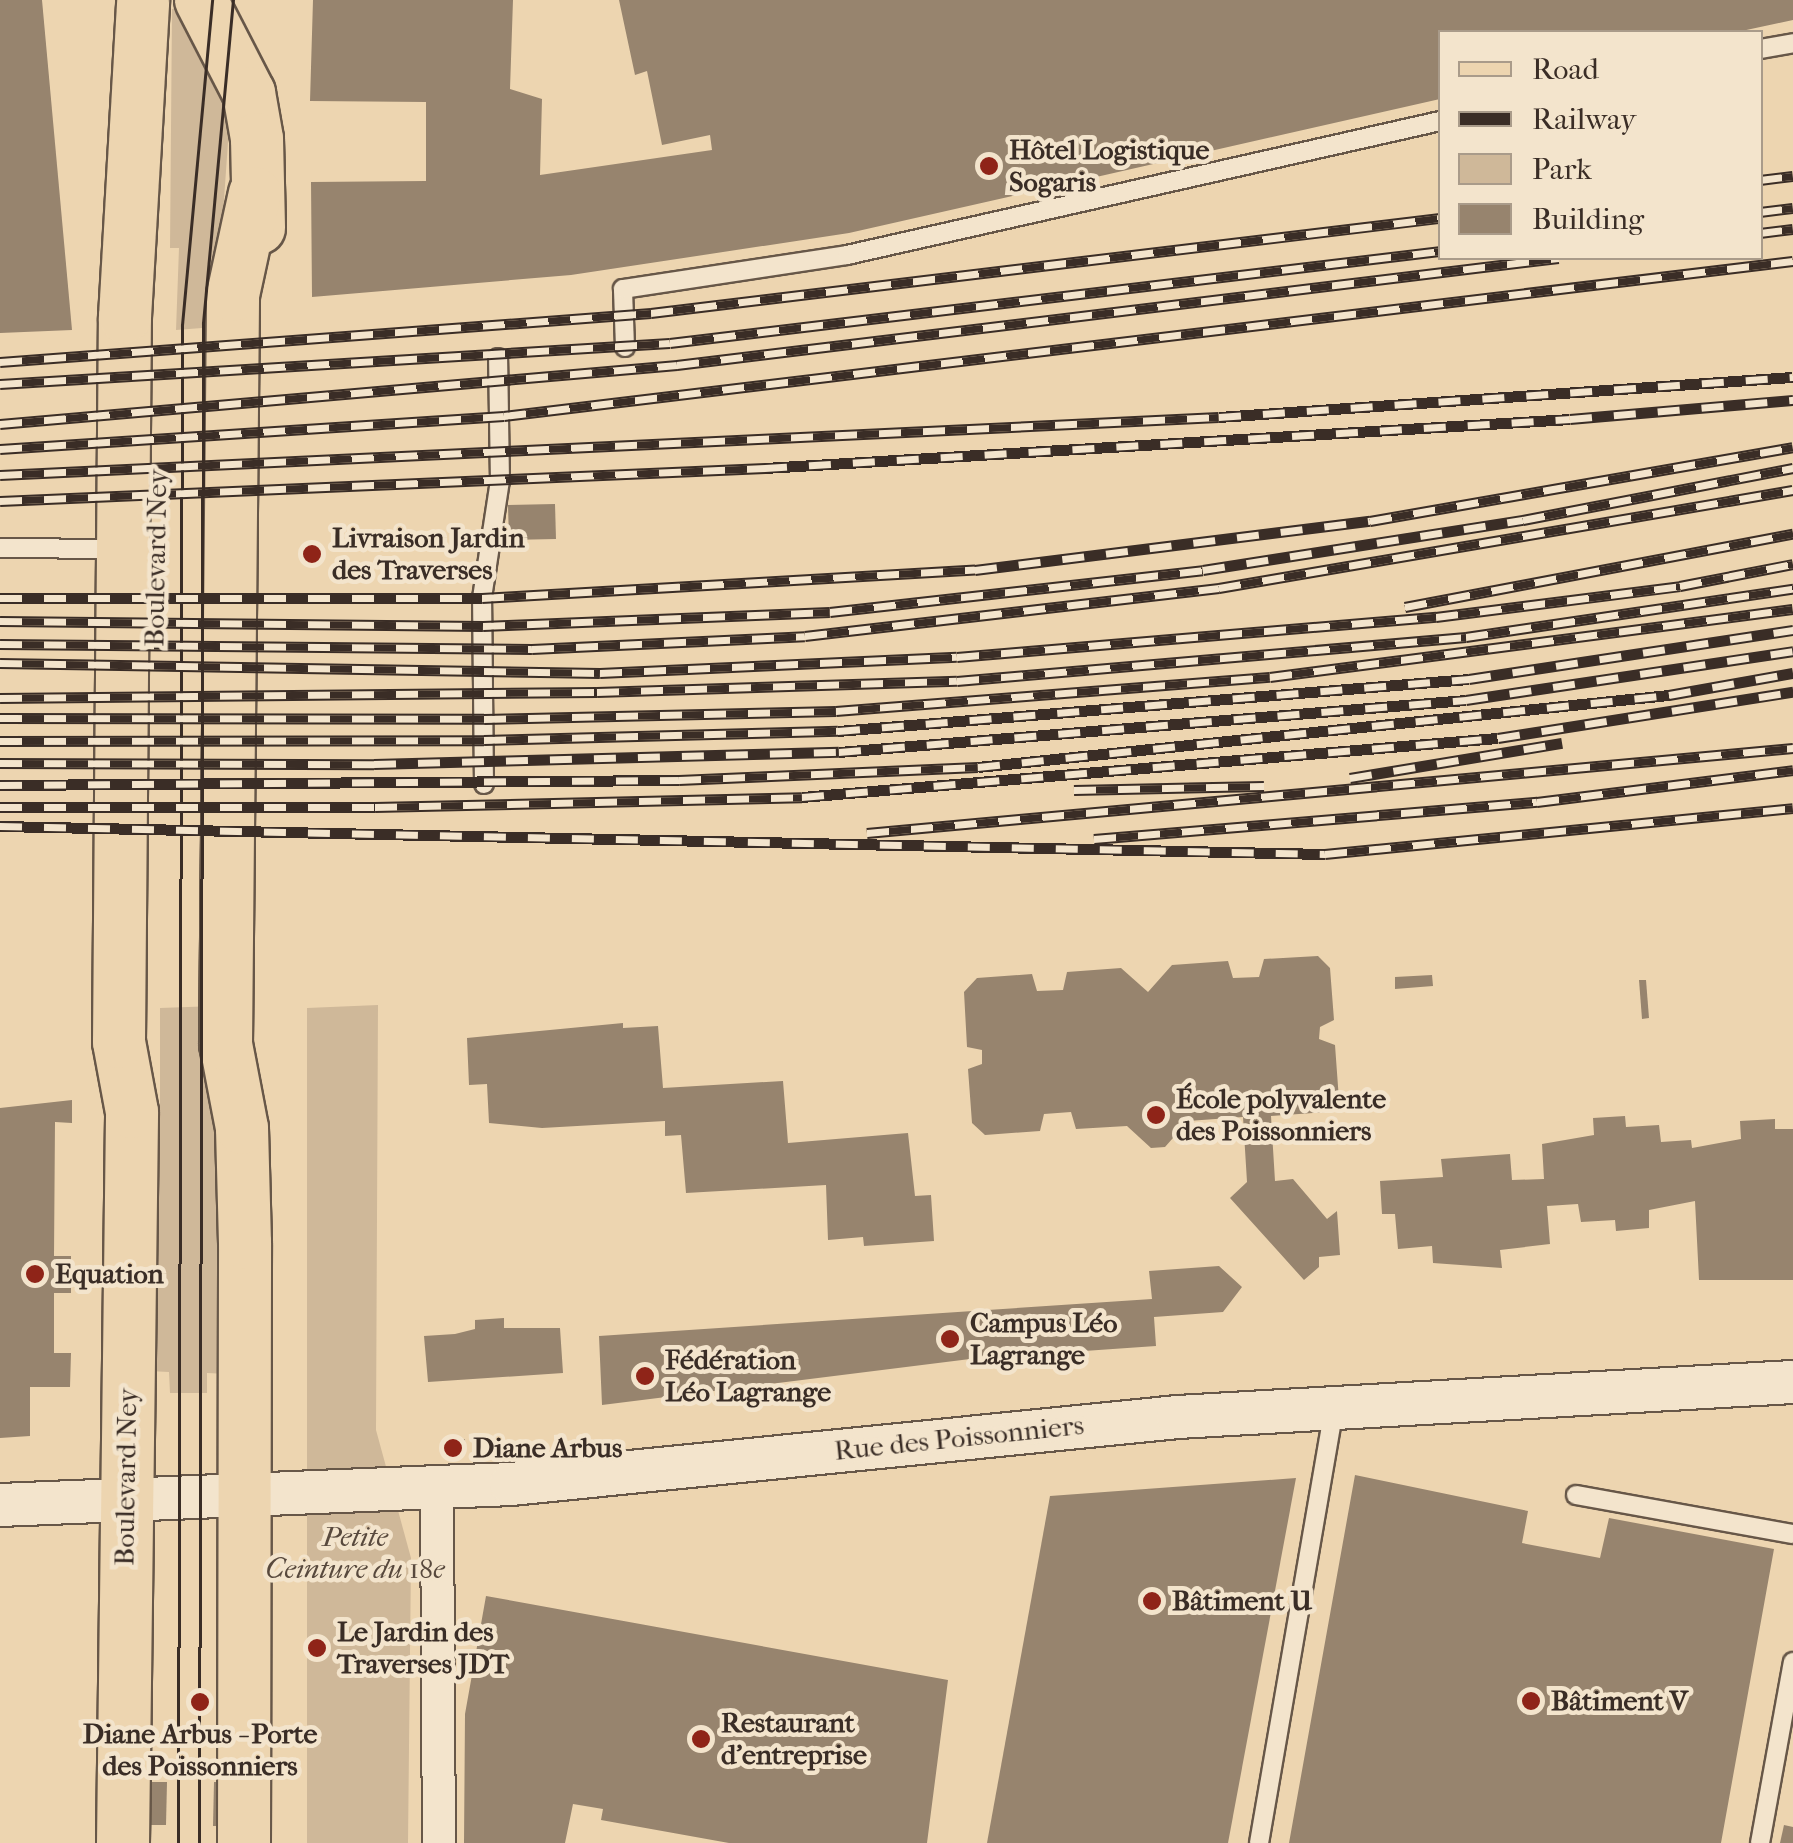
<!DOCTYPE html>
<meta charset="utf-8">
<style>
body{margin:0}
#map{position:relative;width:1793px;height:1843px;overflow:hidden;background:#edd5b0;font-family:"IM FELL French Canon",serif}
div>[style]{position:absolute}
.green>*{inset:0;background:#cfb899}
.building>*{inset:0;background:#97846e}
.roads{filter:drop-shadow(2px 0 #675748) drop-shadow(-2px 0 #675748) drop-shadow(0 2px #675748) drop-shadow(0 -2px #675748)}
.service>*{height:18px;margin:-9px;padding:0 9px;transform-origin:9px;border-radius:9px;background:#f3e4cc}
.minor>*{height:32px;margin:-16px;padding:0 16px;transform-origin:16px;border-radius:16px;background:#f3e4cc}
.tertiary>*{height:42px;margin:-21px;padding:0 21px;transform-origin:21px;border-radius:21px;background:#f3e4cc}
.primary>*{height:52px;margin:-26px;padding:0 26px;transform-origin:26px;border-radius:26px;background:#edd5b0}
.tram>*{height:2.5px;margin:-1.25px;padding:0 1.25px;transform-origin:1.25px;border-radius:1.25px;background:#3a2d26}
.rail>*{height:11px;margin-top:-5.5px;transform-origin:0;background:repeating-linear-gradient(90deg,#f3e4cc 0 22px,#3a2d26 0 44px);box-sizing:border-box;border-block:2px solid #3a2d26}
.dots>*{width:28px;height:28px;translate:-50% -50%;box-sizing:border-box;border:5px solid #f3e4cc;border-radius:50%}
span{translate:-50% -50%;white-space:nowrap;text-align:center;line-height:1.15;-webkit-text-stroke:9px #f3e4cc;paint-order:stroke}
.poi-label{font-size:28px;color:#3a2d26;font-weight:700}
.left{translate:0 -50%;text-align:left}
.street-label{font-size:28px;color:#3a2d26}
.park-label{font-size:28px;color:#58493d;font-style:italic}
.legend{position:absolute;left:1438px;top:30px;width:325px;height:230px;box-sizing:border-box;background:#f3e4cc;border:2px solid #a99b8a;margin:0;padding:12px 18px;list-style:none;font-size:30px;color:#3a2d26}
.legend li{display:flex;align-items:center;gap:20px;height:50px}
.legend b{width:50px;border:2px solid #a99b8a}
</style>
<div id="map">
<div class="green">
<i style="clip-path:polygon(184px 8px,231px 100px,215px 327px,176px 330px,179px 248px,170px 248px,172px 9px)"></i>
<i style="clip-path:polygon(378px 1005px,376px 1430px,411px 1558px,408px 1843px,307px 1843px,307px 1008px)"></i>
<i style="clip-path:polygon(216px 1006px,215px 1159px,225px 1232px,228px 1374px,207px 1373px,207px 1393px,170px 1393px,169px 1372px,149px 1371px,160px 1157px,160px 1008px)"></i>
</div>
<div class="building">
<i style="clip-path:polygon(0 0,42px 0,72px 330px,0 333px)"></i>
<i style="clip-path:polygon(313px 0,513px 0,510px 89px,542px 99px,540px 175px,712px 150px,710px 135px,662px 145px,647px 71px,635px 75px,619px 0,1793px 0,1793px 20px,1737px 32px,1440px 32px,1440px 99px,849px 233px,571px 275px,312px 297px,311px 182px,426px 181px,426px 102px,310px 101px)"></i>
<i style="clip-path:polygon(555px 504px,556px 539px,509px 540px,508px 505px)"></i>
<i style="clip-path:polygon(1318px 956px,1330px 968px,1334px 1020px,1320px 1027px,1319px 1039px,1335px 1045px,1339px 1100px,1327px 1112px,1271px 1116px,1275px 1181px,1293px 1179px,1327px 1219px,1337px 1211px,1340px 1255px,1319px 1257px,1319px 1267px,1304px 1280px,1230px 1198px,1247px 1182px,1243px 1117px,1188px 1121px,1165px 1147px,1151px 1148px,1127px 1126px,1076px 1129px,1071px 1112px,1044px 1114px,1040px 1131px,985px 1135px,972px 1123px,968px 1069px,982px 1064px,982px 1050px,967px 1047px,964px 992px,977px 978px,1032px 974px,1037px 991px,1063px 990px,1067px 972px,1121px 968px,1148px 992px,1172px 965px,1228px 961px,1233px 978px,1259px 977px,1264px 959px)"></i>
<i style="clip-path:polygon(1432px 975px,1433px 986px,1395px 989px,1395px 977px)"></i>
<i style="clip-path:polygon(1639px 980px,1646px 980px,1649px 1018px,1642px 1019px)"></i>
<i style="clip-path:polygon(623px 1023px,623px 1028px,658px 1026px,663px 1088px,783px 1081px,788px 1143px,908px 1133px,915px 1196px,931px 1195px,934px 1241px,864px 1246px,863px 1237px,828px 1240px,826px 1185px,686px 1193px,681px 1135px,665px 1136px,665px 1121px,542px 1128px,489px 1123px,487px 1084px,469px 1085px,467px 1038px)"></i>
<i style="clip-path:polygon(72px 1100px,72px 1123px,55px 1122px,54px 1256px,71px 1256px,71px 1293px,54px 1293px,54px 1353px,71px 1353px,70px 1387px,30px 1387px,30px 1436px,0 1438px,0 1108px)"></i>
<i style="clip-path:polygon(1625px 1116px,1626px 1127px,1659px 1125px,1661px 1142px,1691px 1140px,1692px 1148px,1741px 1139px,1740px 1121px,1775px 1119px,1775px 1129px,1793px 1129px,1793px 1280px,1699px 1280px,1695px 1201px,1649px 1210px,1649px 1228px,1616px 1231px,1615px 1220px,1581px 1222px,1578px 1204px,1547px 1206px,1550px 1244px,1500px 1250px,1502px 1268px,1433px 1263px,1432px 1246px,1398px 1249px,1395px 1214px,1382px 1214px,1380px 1181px,1443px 1177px,1441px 1159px,1510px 1154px,1512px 1180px,1544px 1179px,1542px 1144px,1594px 1135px,1593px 1118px)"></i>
<i style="clip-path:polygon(1219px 1266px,1242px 1287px,1223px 1312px,1154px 1317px,1156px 1346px,970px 1359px,602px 1405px,599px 1336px,1152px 1299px,1149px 1271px)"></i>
<i style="clip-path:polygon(504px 1318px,504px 1328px,560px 1328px,563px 1373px,428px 1382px,424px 1336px,455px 1334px,475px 1329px,475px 1320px)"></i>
<i style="clip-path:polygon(465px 1439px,461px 1453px,442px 1453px,444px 1440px)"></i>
<i style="clip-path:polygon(1355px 1475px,1528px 1511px,1522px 1543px,1600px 1558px,1609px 1518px,1774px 1549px,1721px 1843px,1289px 1843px)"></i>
<i style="clip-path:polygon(1296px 1478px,1228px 1843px,987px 1843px,1050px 1496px)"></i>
<i style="clip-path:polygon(486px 1596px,948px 1680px,927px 1843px,729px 1843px,601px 1820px,603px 1809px,573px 1804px,565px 1843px,464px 1843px,465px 1714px)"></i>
<i style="clip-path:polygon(150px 1782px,167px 1782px,166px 1825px,150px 1825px)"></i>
<i style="clip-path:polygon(214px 1782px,229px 1782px,228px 1826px,213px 1826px)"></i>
<i style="clip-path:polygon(1784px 1825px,1793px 1827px,1793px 1843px,1780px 1843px)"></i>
</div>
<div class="roads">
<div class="service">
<i style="left:1760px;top:49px;width:34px;rotate:-10deg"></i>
<i style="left:625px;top:347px;width:58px;rotate:-92deg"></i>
<i style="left:623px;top:289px;width:227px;rotate:-8.6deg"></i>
<i style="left:847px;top:255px;width:608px;rotate:-12.73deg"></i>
<i style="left:0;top:548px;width:118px;rotate:0.5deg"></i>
<i style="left:484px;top:784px;width:186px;rotate:-90.6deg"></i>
<i style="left:482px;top:598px;width:118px;rotate:-81.3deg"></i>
<i style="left:500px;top:481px;width:123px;rotate:-90.9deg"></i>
<i style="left:1576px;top:1495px;width:220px;rotate:10.2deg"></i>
<i style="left:1259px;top:1843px;width:441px;rotate:-80.2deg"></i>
<i style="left:1760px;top:1843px;width:184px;rotate:-79.7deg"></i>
</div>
<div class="minor">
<i style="left:437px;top:1488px;width:355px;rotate:89.7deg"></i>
</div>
<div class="tertiary">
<i style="left:0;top:1505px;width:511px;rotate:-2.35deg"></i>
<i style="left:511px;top:1484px;width:670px;rotate:-5.74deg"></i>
<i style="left:1178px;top:1417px;width:616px;rotate:-3.26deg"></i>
</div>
<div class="primary">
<i style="left:201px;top:0;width:105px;rotate:62.7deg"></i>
<i style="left:249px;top:93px;width:47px;rotate:80.1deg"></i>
<i style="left:257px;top:139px;width:89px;rotate:88.7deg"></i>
<i style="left:123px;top:1843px;width:731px;rotate:-89.29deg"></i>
<i style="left:132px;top:1112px;width:71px;rotate:-100.5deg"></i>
<i style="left:119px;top:1042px;width:725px;rotate:-89.53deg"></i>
<i style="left:125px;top:317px;width:316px;rotate:-86.7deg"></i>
<i style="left:244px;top:1843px;width:600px;rotate:-89.9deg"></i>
<i style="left:245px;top:1243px;width:115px;rotate:-91.5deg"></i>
<i style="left:242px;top:1128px;width:86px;rotate:-100.8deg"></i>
<i style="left:226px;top:1044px;width:749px;rotate:-89.46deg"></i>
<i style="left:233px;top:295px;width:104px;rotate:-77.8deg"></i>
</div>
</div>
<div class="tram">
<i style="left:178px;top:1843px;width:1518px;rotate:-89.85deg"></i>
<i style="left:182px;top:325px;width:326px;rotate:-84.7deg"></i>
<i style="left:199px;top:1843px;width:1520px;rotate:-89.85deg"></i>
<i style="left:203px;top:323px;width:324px;rotate:-84.7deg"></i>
</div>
<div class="rail">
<i style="left:1760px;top:180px;width:33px;rotate:-7deg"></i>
<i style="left:1760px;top:212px;width:33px;rotate:-7deg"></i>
<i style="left:1760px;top:233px;width:33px;rotate:-7deg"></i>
<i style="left:0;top:362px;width:653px;rotate:-4.3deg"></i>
<i style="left:651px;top:313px;width:795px;rotate:-6.87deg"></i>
<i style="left:0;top:384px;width:671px;rotate:-3.5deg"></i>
<i style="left:670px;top:343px;width:775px;rotate:-6.81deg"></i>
<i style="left:0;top:424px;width:680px;rotate:-4.98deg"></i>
<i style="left:677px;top:365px;width:888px;rotate:-6.92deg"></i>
<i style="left:0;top:449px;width:505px;rotate:-3.75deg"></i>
<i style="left:504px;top:416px;width:1298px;rotate:-6.86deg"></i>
<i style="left:0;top:475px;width:1220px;rotate:-2.72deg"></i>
<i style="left:1219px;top:417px;width:575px;rotate:-3.99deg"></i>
<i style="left:0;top:501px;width:766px;rotate:-2.47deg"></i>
<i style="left:765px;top:468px;width:806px;rotate:-3.48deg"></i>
<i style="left:1570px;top:419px;width:224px;rotate:-4.9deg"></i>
<i style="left:0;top:598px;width:482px"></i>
<i style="left:482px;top:598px;width:494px;rotate:-3.3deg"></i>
<i style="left:975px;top:570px;width:398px;rotate:-7.1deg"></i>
<i style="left:1370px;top:521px;width:429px;rotate:-9.9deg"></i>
<i style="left:1405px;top:607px;width:395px;rotate:-10.7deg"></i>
<i style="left:0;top:621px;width:483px;rotate:0.6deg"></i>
<i style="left:483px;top:626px;width:347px;rotate:-2.3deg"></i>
<i style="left:830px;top:612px;width:375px;rotate:-6.4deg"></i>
<i style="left:1203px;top:570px;width:324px;rotate:-8.9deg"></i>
<i style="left:1523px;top:520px;width:275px;rotate:-10.9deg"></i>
<i style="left:0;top:644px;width:532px;rotate:0.54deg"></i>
<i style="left:532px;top:649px;width:273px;rotate:-2.7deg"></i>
<i style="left:805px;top:636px;width:417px;rotate:-6.6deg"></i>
<i style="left:1219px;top:588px;width:582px;rotate:-9.69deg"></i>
<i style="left:0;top:663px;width:600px;rotate:0.95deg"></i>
<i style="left:600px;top:673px;width:357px;rotate:-2.6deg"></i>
<i style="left:957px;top:657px;width:481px;rotate:-4.8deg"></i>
<i style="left:1436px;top:617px;width:246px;rotate:-7.2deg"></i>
<i style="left:1680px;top:586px;width:115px;rotate:-11deg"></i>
<i style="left:0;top:698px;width:597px;rotate:-0.58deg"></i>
<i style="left:597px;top:692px;width:360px;rotate:-1.8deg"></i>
<i style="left:957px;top:681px;width:511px;rotate:-4.94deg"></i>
<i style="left:1466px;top:637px;width:331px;rotate:-8.4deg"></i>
<i style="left:0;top:718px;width:484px;rotate:0.1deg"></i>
<i style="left:484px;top:719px;width:352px;rotate:-1.3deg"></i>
<i style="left:836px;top:711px;width:435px;rotate:-4.5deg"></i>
<i style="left:1270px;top:677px;width:527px;rotate:-7.41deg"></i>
<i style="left:0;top:741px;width:484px;rotate:-0.1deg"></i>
<i style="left:484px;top:740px;width:354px;rotate:-1.5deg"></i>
<i style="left:838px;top:731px;width:633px;rotate:-4.71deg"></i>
<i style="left:1469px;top:679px;width:328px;rotate:-8.6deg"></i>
<i style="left:0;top:763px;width:374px;rotate:0.2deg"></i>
<i style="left:374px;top:764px;width:465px;rotate:-1.5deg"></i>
<i style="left:839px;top:752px;width:629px;rotate:-4.74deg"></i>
<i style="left:1466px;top:700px;width:331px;rotate:-8.5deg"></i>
<i style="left:1350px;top:778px;width:215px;rotate:-9.4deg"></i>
<i style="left:0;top:785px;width:679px;rotate:-0.42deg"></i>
<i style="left:679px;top:780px;width:299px;rotate:-2.5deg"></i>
<i style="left:978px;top:767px;width:695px;rotate:-5.95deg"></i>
<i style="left:1669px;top:695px;width:126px;rotate:-10.1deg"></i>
<i style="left:1074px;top:790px;width:190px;rotate:-1.2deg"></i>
<i style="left:0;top:807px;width:375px"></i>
<i style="left:375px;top:807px;width:427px;rotate:-1.3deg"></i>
<i style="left:802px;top:797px;width:698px;rotate:-4.85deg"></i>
<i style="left:1498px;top:738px;width:299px;rotate:-8.9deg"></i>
<i style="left:0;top:826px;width:1325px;rotate:1.21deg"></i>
<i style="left:1325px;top:854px;width:470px;rotate:-5.6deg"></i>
<i style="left:867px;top:833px;width:930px;rotate:-5.24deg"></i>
<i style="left:1094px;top:839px;width:445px;rotate:-4.8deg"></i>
<i style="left:1537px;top:802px;width:258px;rotate:-7.1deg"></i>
</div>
<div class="dots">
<i style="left:989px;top:166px;background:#8f2418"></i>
<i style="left:312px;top:554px;background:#8f2418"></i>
<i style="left:1156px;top:1115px;background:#8f2418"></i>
<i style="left:35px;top:1274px;background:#8f2418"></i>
<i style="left:950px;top:1339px;background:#8f2418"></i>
<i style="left:645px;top:1376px;background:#8f2418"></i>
<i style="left:453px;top:1448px;background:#8f2418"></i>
<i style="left:1152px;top:1601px;background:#8f2418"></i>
<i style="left:317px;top:1648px;background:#8f2418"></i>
<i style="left:1531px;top:1701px;background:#8f2418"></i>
<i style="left:200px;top:1702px;background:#8f2418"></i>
<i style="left:701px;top:1739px;background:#8f2418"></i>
</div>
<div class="poi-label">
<span class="left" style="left:1009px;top:166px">Hôtel Logistique<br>Sogaris</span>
<span class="left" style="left:332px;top:554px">Livraison Jardin<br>des Traverses</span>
<span class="left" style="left:1176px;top:1115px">École polyvalente<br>des Poissonniers</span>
<span class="left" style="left:55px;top:1274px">Equation</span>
<span class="left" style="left:970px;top:1339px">Campus Léo<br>Lagrange</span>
<span class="left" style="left:665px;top:1376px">Fédération<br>Léo Lagrange</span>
<span class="left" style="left:473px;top:1448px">Diane Arbus</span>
<span class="left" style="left:1172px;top:1601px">Bâtiment U</span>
<span class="left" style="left:337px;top:1648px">Le Jardin des<br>Traverses JDT</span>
<span class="left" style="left:1551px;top:1701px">Bâtiment V</span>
<span class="left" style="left:721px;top:1739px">Restaurant<br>d'entreprise</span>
<span style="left:200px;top:1750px">Diane Arbus - Porte<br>des Poissonniers</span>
</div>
<div class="street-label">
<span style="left:156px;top:558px;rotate:-89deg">Boulevard Ney</span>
<span style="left:959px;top:1438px;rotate:-6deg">Rue des Poissonniers</span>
<span style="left:126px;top:1477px;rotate:-89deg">Boulevard Ney</span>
</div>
<div class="park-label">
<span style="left:355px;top:1553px">Petite<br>Ceinture du 18e</span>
</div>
<ul class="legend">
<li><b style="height:12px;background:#edd5b0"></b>Road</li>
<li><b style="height:12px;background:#3a2d26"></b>Railway</li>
<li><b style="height:28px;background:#cfb899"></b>Park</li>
<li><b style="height:28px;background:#97846e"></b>Building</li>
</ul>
</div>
